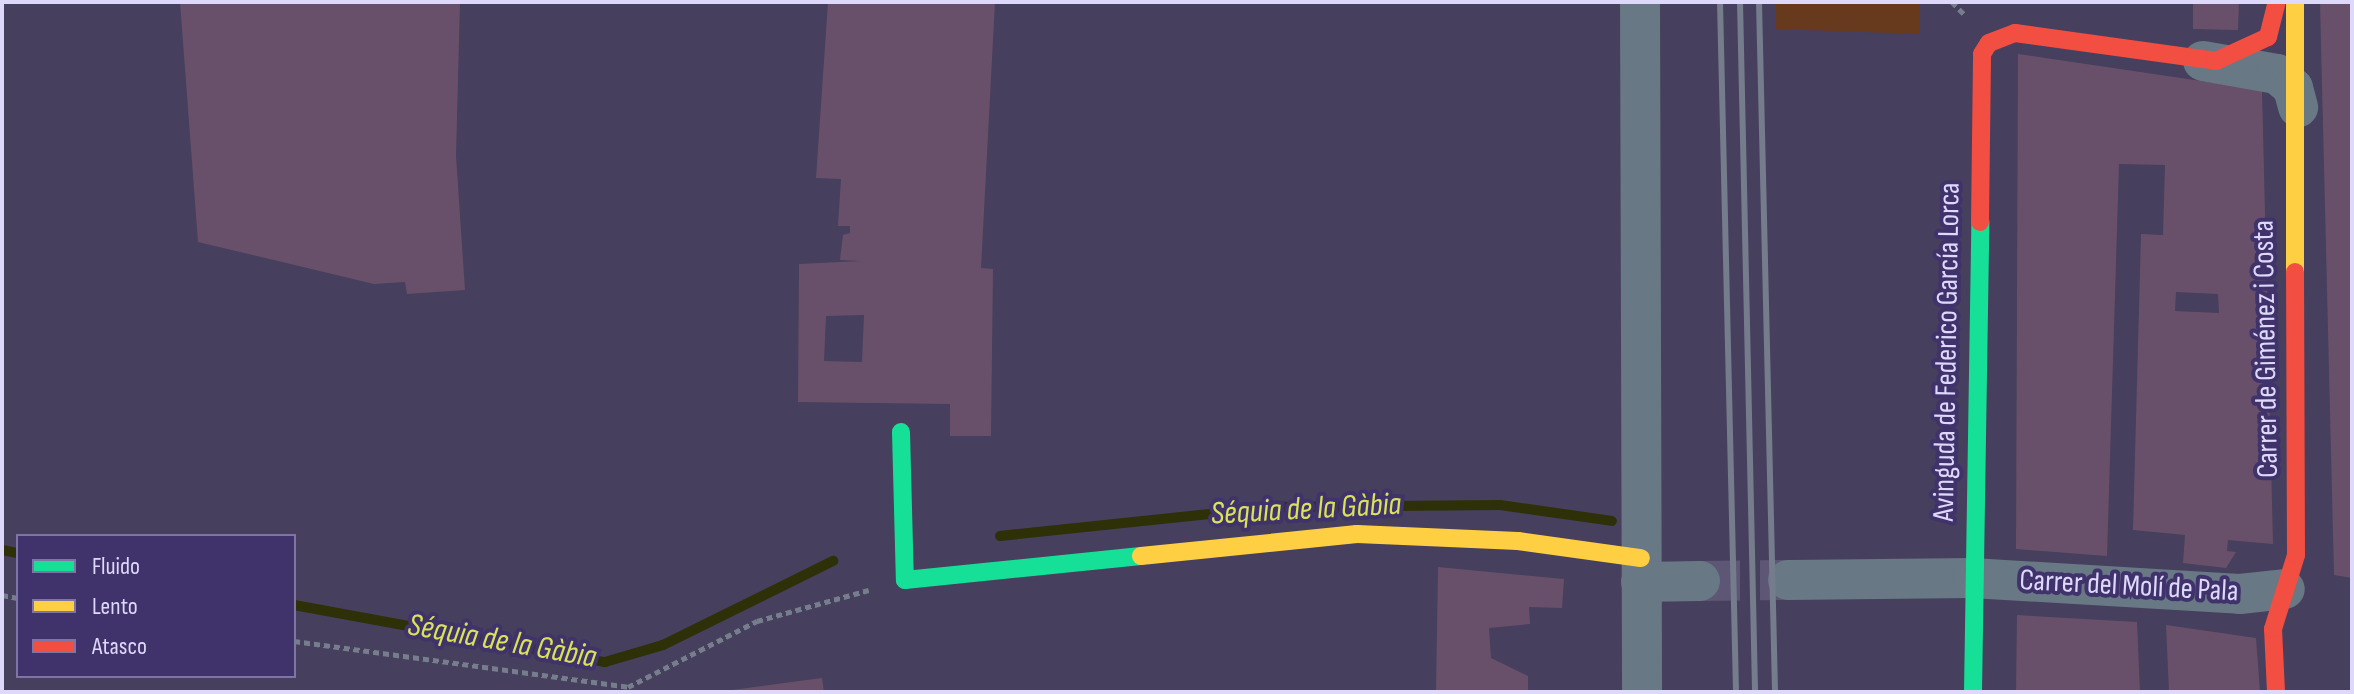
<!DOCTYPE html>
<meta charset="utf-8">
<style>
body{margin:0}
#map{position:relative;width:2354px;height:694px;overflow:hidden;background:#463f5d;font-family:"Sofia Sans Condensed",sans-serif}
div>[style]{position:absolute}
.green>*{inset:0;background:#683a1d}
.stream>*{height:10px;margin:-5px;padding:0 5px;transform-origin:5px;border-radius:5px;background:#2e3008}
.building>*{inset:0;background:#69506a}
.street-tunnel>*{height:40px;margin-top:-20px;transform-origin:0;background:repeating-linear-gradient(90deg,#5d5675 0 40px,transparent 0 60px)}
.path>*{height:5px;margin-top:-2.5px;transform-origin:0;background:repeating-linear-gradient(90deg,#767e8d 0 6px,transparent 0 10px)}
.street>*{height:40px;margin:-20px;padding:0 20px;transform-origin:20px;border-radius:20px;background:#687885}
.fast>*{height:18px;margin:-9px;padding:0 9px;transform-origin:9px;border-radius:9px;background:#16e098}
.slow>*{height:18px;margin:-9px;padding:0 9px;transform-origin:9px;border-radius:9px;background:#ffcf43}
.jam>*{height:18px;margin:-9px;padding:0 9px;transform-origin:9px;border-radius:9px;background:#f24e42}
.rail>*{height:6px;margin:-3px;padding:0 3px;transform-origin:3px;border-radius:3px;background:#757c8c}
span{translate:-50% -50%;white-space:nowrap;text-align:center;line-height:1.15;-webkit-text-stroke:8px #40326a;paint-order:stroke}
.street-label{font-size:30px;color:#ded9fb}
.water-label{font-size:32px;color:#d9e35a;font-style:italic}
.frame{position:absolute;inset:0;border:4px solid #ded9fb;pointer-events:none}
.legend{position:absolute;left:16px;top:534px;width:280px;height:144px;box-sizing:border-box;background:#40326a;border:2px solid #7f75a4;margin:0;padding:10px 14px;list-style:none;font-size:24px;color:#ded9fb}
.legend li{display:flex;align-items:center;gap:16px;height:40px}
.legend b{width:40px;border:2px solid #7f75a4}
</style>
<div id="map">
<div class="green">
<i style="clip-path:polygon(1776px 2px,1919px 2px,1920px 34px,1776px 29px)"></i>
</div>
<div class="stream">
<i style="left:1000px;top:536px;width:280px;rotate:-6deg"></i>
<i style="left:1278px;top:507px;width:222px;rotate:-0.5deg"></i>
<i style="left:1500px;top:505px;width:113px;rotate:8.1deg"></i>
<i style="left:2px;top:550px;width:16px;rotate:11deg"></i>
<i style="left:294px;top:605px;width:316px;rotate:10.4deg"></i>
<i style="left:605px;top:662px;width:60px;rotate:-16.3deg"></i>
<i style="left:663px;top:645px;width:190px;rotate:-26.3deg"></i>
</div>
<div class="building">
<i style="clip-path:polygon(180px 2px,460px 2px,456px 156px,465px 290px,407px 294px,405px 282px,374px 284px,198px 242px)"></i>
<i style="clip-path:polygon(evenodd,828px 2px,995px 2px,981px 268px,993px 269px,991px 436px,950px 436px,950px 404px,798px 402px,799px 264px,861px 261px,840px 260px,843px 235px,850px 233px,850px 226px,838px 226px,841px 179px,816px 178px,828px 2px,864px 315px,862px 362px,824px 361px,826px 316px,864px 315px)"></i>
<i style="clip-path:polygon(2193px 2px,2239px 2px,2238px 30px,2193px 29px)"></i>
<i style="clip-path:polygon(2320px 2px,2352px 2px,2352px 578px,2334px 575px)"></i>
<i style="clip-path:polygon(evenodd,2018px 54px,2262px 90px,2273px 544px,2228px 540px,2227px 551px,2236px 552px,2226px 568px,2183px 563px,2185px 535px,2133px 530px,2141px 234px,2163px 235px,2165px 165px,2119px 164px,2107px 556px,2016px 549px,2018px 54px,2176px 292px,2218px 294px,2219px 313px,2175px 311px,2176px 292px)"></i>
<i style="clip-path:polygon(1438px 567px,1564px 579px,1562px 608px,1529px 607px,1530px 624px,1489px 628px,1491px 658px,1528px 676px,1528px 692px,1436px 692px)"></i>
<i style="clip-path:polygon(2017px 615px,2137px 622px,2140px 692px,2016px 692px)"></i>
<i style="clip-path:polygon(2166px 625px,2256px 638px,2260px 692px,2169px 692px)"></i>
<i style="clip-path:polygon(822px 678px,824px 692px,732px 692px,732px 690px)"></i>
</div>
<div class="street-tunnel">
<i style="left:1700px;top:581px;width:88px;rotate:-0.7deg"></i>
</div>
<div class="path">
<i style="left:1952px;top:2px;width:18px;rotate:45deg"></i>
<i style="left:2px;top:595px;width:16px;rotate:11deg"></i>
<i style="left:294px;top:641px;width:337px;rotate:7.8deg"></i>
<i style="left:628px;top:687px;width:145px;rotate:-27.1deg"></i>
<i style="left:757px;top:621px;width:116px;rotate:-15.5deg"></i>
</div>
<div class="street">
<i style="left:1640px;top:2px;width:690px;rotate:89.83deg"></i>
<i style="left:2203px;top:61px;width:75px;rotate:10deg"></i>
<i style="left:2277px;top:74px;width:21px;rotate:41deg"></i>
<i style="left:2293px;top:88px;width:20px;rotate:75deg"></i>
<i style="left:1788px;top:580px;width:184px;rotate:-0.6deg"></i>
<i style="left:1972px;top:578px;width:268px;rotate:3.4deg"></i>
<i style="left:2240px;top:594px;width:45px;rotate:-6.3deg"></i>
<i style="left:1641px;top:582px;width:59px;rotate:-1deg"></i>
</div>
<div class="fast">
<i style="left:901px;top:432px;width:148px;rotate:88.5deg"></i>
<i style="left:905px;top:580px;width:237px;rotate:-5.8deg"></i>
<i style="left:1973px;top:692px;width:470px;rotate:-89.1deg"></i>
</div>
<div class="slow">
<i style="left:2295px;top:2px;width:270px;rotate:90deg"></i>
<i style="left:1141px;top:556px;width:217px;rotate:-5.8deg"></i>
<i style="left:1357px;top:534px;width:161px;rotate:2.5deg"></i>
<i style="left:1518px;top:541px;width:124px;rotate:7.9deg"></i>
</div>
<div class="jam">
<i style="left:1980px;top:222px;width:168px;rotate:-89.3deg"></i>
<i style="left:1982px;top:54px;width:13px;rotate:-58deg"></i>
<i style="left:1989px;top:43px;width:28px;rotate:-21deg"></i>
<i style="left:2015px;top:33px;width:203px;rotate:7.9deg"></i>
<i style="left:2216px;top:61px;width:57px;rotate:-24.8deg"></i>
<i style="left:2268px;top:37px;width:36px;rotate:-76deg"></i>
<i style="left:2276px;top:692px;width:63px;rotate:-92.7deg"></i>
<i style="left:2273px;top:629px;width:77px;rotate:-72.7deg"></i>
<i style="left:2296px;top:555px;width:283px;rotate:-90.2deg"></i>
</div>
<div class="rail">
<i style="left:1720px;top:2px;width:690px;rotate:88.67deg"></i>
<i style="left:1740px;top:2px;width:690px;rotate:88.75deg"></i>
<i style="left:1759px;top:2px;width:690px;rotate:88.67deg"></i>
</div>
<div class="street-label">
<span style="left:2266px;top:349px;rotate:-91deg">Carrer de Giménez i Costa</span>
<span style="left:1947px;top:352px;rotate:-89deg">Avinguda de Federico García Lorca</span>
<span style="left:2129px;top:586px;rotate:3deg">Carrer del Molí de Pala</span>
</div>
<div class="water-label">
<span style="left:1306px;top:510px;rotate:-3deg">Séquia de la Gàbia</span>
<span style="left:502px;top:642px;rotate:10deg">Séquia de la Gàbia</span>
</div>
<div class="frame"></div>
<ul class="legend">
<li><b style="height:10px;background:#16e098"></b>Fluido</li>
<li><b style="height:10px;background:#ffcf43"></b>Lento</li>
<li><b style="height:10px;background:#f24e42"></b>Atasco</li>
</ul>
</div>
